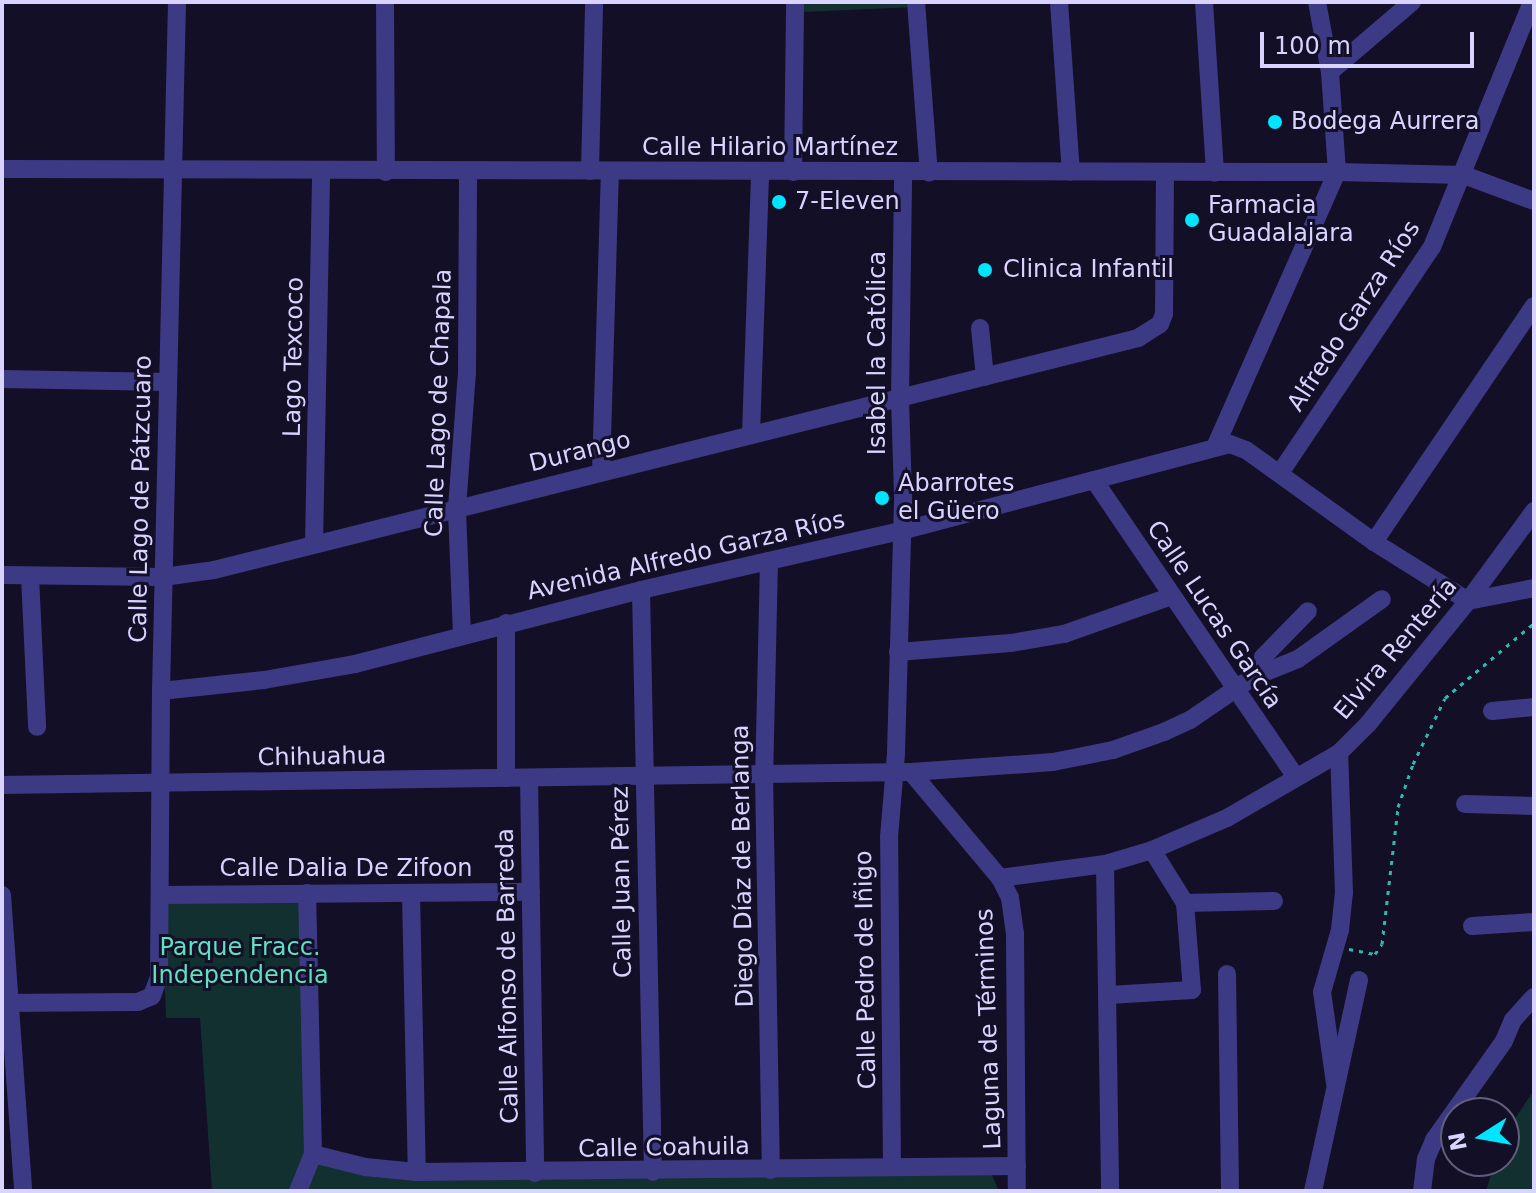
<!DOCTYPE html>
<meta charset="utf-8">
<style>
body{margin:0}
#map{position:relative;width:1536px;height:1193px;overflow:hidden;background:#130f26;font-family:"DejaVu Sans",sans-serif}
div>[style]{position:absolute}
.green>*{inset:0;background:#12302f}
.path>*{height:3px;margin-top:-1.5px;transform-origin:0;background:repeating-linear-gradient(90deg,#2fb8b0 0 4px,transparent 0 10px)}
.minor>*{height:18px;margin:-9px;padding:0 9px;transform-origin:9px;border-radius:9px;background:#3d3a85}
.dots>*{width:22px;height:22px;translate:-50% -50%;box-sizing:border-box;border:4px solid #130f26;border-radius:50%}
span{translate:-50% -50%;white-space:nowrap;text-align:center;line-height:1.15;-webkit-text-stroke:6px #130f26;paint-order:stroke}
.poi-label{font-size:24px;color:#d9d4ff}
.left{translate:0 -50%;text-align:left}
.street-label{font-size:24px;color:#d9d4ff}
.park-label{font-size:24px;color:#5fe0c0}
.frame{position:absolute;inset:0;border:4px solid #d9d4ff;pointer-events:none}
.north{position:absolute;left:1440px;top:1097px;width:80px;height:80px;box-sizing:border-box;background:#130f26;border:2px solid #625e7d;border-radius:50%;rotate:259deg;font-size:22px;font-weight:700;line-height:32px;text-align:center;color:#d9d4ff}
.north::after{content:'';display:block;margin:auto;width:28px;height:36px;background:#00e5ff;clip-path:polygon(50% 0,100% 100%,50% 72%,0 100%)}
.scale{position:absolute;left:1260px;top:32px;width:214px;height:36px;box-sizing:border-box;border:4px solid #d9d4ff;border-top:0;padding-left:10px;font-size:24px;line-height:28px;white-space:nowrap;color:#d9d4ff;-webkit-text-stroke:6px #130f26;paint-order:stroke}
</style>
<div id="map">
<div class="green">
<i style="clip-path:polygon(802px 2px,916px 2px,917px 7px,802px 12px)"></i>
<i style="clip-path:polygon(307px 893px,314px 1154px,365px 1167px,990px 1171px,999px 1191px,212px 1191px,200px 1018px,166px 1018px,161px 895px)"></i>
<i style="clip-path:polygon(1534px 1090px,1534px 1191px,1486px 1191px,1495px 1161px,1504px 1161px,1504px 1135px)"></i>
</div>
<div class="path">
<i style="left:1349px;top:949px;width:26px;rotate:11deg"></i>
<i style="left:1375px;top:954px;width:12px;rotate:-55deg"></i>
<i style="left:1382px;top:944px;width:138px;rotate:-83.3deg"></i>
<i style="left:1398px;top:807px;width:46px;rotate:-70.8deg"></i>
<i style="left:1413px;top:764px;width:73px;rotate:-64.1deg"></i>
<i style="left:1445px;top:698px;width:116px;rotate:-40.1deg"></i>
</div>
<div class="minor">
<i style="left:385px;top:2px;width:170px;rotate:89.7deg"></i>
<i style="left:916px;top:2px;width:171px;rotate:85.7deg"></i>
<i style="left:1059px;top:2px;width:170px;rotate:86deg"></i>
<i style="left:1204px;top:2px;width:171px;rotate:86.3deg"></i>
<i style="left:1330px;top:72px;width:108px;rotate:-40.5deg"></i>
<i style="left:2px;top:169px;width:1335px;rotate:0.13deg"></i>
<i style="left:1337px;top:172px;width:127px;rotate:1.4deg"></i>
<i style="left:1464px;top:175px;width:75px;rotate:20.4deg"></i>
<i style="left:590px;top:171px;width:169px;rotate:-88.6deg"></i>
<i style="left:793px;top:172px;width:170px;rotate:-89.3deg"></i>
<i style="left:980px;top:328px;width:49px;rotate:84.2deg"></i>
<i style="left:2px;top:379px;width:166px;rotate:1deg"></i>
<i style="left:751px;top:434px;width:263px;rotate:-88deg"></i>
<i style="left:1216px;top:445px;width:299px;rotate:-66.1deg"></i>
<i style="left:1337px;top:172px;width:100px;rotate:-94deg"></i>
<i style="left:1330px;top:72px;width:71px;rotate:-100.5deg"></i>
<i style="left:601px;top:472px;width:301px;rotate:-88.3deg"></i>
<i style="left:1280px;top:473px;width:272px;rotate:-56.1deg"></i>
<i style="left:1432px;top:247px;width:265px;rotate:-67.8deg"></i>
<i style="left:1094px;top:480px;width:359px;rotate:55.8deg"></i>
<i style="left:1374px;top:542px;width:285px;rotate:-55.9deg"></i>
<i style="left:314px;top:544px;width:373px;rotate:-88.9deg"></i>
<i style="left:769px;top:561px;width:214px;rotate:91.3deg"></i>
<i style="left:764px;top:775px;width:395px;rotate:89deg"></i>
<i style="left:2px;top:575px;width:161px;rotate:0.7deg"></i>
<i style="left:163px;top:577px;width:51px;rotate:-7.8deg"></i>
<i style="left:214px;top:570px;width:953px;rotate:-14.09deg"></i>
<i style="left:1138px;top:338px;width:26px;rotate:-32deg"></i>
<i style="left:1160px;top:324px;width:11px;rotate:-68deg"></i>
<i style="left:1164px;top:314px;width:140px;rotate:-89.6deg"></i>
<i style="left:30px;top:576px;width:151px;rotate:87.3deg"></i>
<i style="left:641px;top:590px;width:582px;rotate:88.82deg"></i>
<i style="left:506px;top:623px;width:155px;rotate:90deg"></i>
<i style="left:462px;top:635px;width:127px;rotate:-92.3deg"></i>
<i style="left:457px;top:508px;width:135px;rotate:-85.8deg"></i>
<i style="left:467px;top:373px;width:202px;rotate:-89.7deg"></i>
<i style="left:898px;top:652px;width:113px;rotate:-4.6deg"></i>
<i style="left:1011px;top:643px;width:54px;rotate:-9.6deg"></i>
<i style="left:1064px;top:634px;width:114px;rotate:-19.4deg"></i>
<i style="left:1262px;top:673px;width:16px;rotate:-86deg"></i>
<i style="left:1263px;top:657px;width:64px;rotate:-45.6deg"></i>
<i style="left:161px;top:691px;width:104px;rotate:-6.1deg"></i>
<i style="left:264px;top:680px;width:92px;rotate:-10deg"></i>
<i style="left:355px;top:664px;width:295px;rotate:-14.5deg"></i>
<i style="left:641px;top:590px;width:267px;rotate:-12.8deg"></i>
<i style="left:901px;top:531px;width:340px;rotate:-14.8deg"></i>
<i style="left:1230px;top:444px;width:17px;rotate:21deg"></i>
<i style="left:1246px;top:450px;width:158px;rotate:35.7deg"></i>
<i style="left:1374px;top:542px;width:111px;rotate:32.1deg"></i>
<i style="left:1468px;top:601px;width:67px;rotate:-11.1deg"></i>
<i style="left:1492px;top:711px;width:42px;rotate:-5.4deg"></i>
<i style="left:911px;top:772px;width:142px;rotate:-4deg"></i>
<i style="left:1053px;top:762px;width:61px;rotate:-11.3deg"></i>
<i style="left:1113px;top:750px;width:54px;rotate:-19.4deg"></i>
<i style="left:1164px;top:732px;width:29px;rotate:-25deg"></i>
<i style="left:1190px;top:720px;width:76px;rotate:-34.3deg"></i>
<i style="left:1253px;top:677px;width:48px;rotate:-21.8deg"></i>
<i style="left:1298px;top:659px;width:103px;rotate:-35.5deg"></i>
<i style="left:529px;top:778px;width:395px;rotate:89.1deg"></i>
<i style="left:2px;top:785px;width:909px;rotate:-0.82deg"></i>
<i style="left:911px;top:772px;width:138px;rotate:50deg"></i>
<i style="left:1000px;top:878px;width:22px;rotate:63deg"></i>
<i style="left:1010px;top:898px;width:35px;rotate:82deg"></i>
<i style="left:1015px;top:933px;width:258px;rotate:89.6deg"></i>
<i style="left:1465px;top:804px;width:69px;rotate:1.7deg"></i>
<i style="left:1105px;top:864px;width:327px;rotate:89.1deg"></i>
<i style="left:1000px;top:878px;width:106px;rotate:-7.6deg"></i>
<i style="left:1105px;top:864px;width:49px;rotate:-16.6deg"></i>
<i style="left:1152px;top:850px;width:82px;rotate:-23.1deg"></i>
<i style="left:1227px;top:818px;width:129px;rotate:-30.1deg"></i>
<i style="left:1339px;top:753px;width:41px;rotate:-45deg"></i>
<i style="left:1368px;top:724px;width:159px;rotate:-50.9deg"></i>
<i style="left:1468px;top:601px;width:112px;rotate:-53.7deg"></i>
<i style="left:411px;top:893px;width:279px;rotate:88.8deg"></i>
<i style="left:2px;top:895px;width:297px;rotate:85.9deg"></i>
<i style="left:161px;top:895px;width:370px;rotate:-0.5deg"></i>
<i style="left:1185px;top:903px;width:89px;rotate:-1.3deg"></i>
<i style="left:1472px;top:926px;width:62px;rotate:-3.7deg"></i>
<i style="left:1227px;top:974px;width:217px;rotate:89.2deg"></i>
<i style="left:1109px;top:995px;width:83px;rotate:-3.4deg"></i>
<i style="left:1192px;top:990px;width:87px;rotate:-94.6deg"></i>
<i style="left:1185px;top:903px;width:62px;rotate:-121.9deg"></i>
<i style="left:2px;top:1003px;width:136px;rotate:-0.4deg"></i>
<i style="left:138px;top:1002px;width:15px;rotate:-23deg"></i>
<i style="left:152px;top:996px;width:20px;rotate:-70deg"></i>
<i style="left:159px;top:977px;width:286px;rotate:-89.6deg"></i>
<i style="left:161px;top:691px;width:689px;rotate:-88.67deg"></i>
<i style="left:1335px;top:1083px;width:92px;rotate:-98.1deg"></i>
<i style="left:1322px;top:992px;width:65px;rotate:-73.8deg"></i>
<i style="left:1340px;top:930px;width:37px;rotate:-84deg"></i>
<i style="left:1344px;top:893px;width:140px;rotate:-92deg"></i>
<i style="left:313px;top:1154px;width:54px;rotate:14deg"></i>
<i style="left:365px;top:1167px;width:52px;rotate:5.5deg"></i>
<i style="left:417px;top:1172px;width:600px;rotate:-0.57deg"></i>
<i style="left:892px;top:1167px;width:330px;rotate:-90.5deg"></i>
<i style="left:889px;top:837px;width:84px;rotate:-85.2deg"></i>
<i style="left:896px;top:753px;width:258px;rotate:-88.4deg"></i>
<i style="left:903px;top:495px;width:96px;rotate:-91.8deg"></i>
<i style="left:900px;top:399px;width:226px;rotate:-89.2deg"></i>
<i style="left:298px;top:1191px;width:40px;rotate:-68deg"></i>
<i style="left:313px;top:1154px;width:261px;rotate:-91.3deg"></i>
<i style="left:1313px;top:1191px;width:216px;rotate:-77.7deg"></i>
<i style="left:1422px;top:1191px;width:32px;rotate:-83deg"></i>
<i style="left:1426px;top:1159px;width:21px;rotate:-67deg"></i>
<i style="left:1434px;top:1140px;width:121px;rotate:-54.7deg"></i>
<i style="left:1504px;top:1041px;width:23px;rotate:-67deg"></i>
<i style="left:1513px;top:1020px;width:31px;rotate:-48deg"></i>
</div>
<div class="dots">
<i style="left:1275px;top:122px;background:#00e5ff"></i>
<i style="left:779px;top:202px;background:#00e5ff"></i>
<i style="left:1192px;top:220px;background:#00e5ff"></i>
<i style="left:985px;top:270px;background:#00e5ff"></i>
<i style="left:882px;top:498px;background:#00e5ff"></i>
</div>
<div class="poi-label">
<span class="left" style="left:1291px;top:122px">Bodega Aurrera</span>
<span class="left" style="left:795px;top:202px">7-Eleven</span>
<span class="left" style="left:1208px;top:220px">Farmacia<br>Guadalajara</span>
<span class="left" style="left:1003px;top:270px">Clinica Infantil</span>
<span class="left" style="left:898px;top:498px">Abarrotes<br>el Güero</span>
</div>
<div class="street-label">
<span style="left:770px;top:148px">Calle Hilario Martínez</span>
<span style="left:1354px;top:316px;rotate:-57deg">Alfredo Garza Ríos</span>
<span style="left:878px;top:353px;rotate:-90deg">Isabel la Católica</span>
<span style="left:294px;top:357px;rotate:-89deg">Lago Texcoco</span>
<span style="left:439px;top:403px;rotate:-88deg">Calle Lago de Chapala</span>
<span style="left:580px;top:452px;rotate:-14deg">Durango</span>
<span style="left:141px;top:499px;rotate:-89deg">Calle Lago de Pátzcuaro</span>
<span style="left:686px;top:556px;rotate:-13deg">Avenida Alfredo Garza Ríos</span>
<span style="left:1214px;top:615px;rotate:56deg">Calle Lucas García</span>
<span style="left:1396px;top:649px;rotate:-50deg">Elvira Rentería</span>
<span style="left:322px;top:757px;rotate:-1deg">Chihuahua</span>
<span style="left:743px;top:866px;rotate:-91deg">Diego Díaz de Berlanga</span>
<span style="left:346px;top:869px">Calle Dalia De Zifoon</span>
<span style="left:622px;top:882px;rotate:-91deg">Calle Juan Pérez</span>
<span style="left:866px;top:970px;rotate:-91deg">Calle Pedro de Iñigo</span>
<span style="left:508px;top:976px;rotate:-91deg">Calle Alfonso de Barreda</span>
<span style="left:989px;top:1029px;rotate:-92deg">Laguna de Términos</span>
<span style="left:664px;top:1148px;rotate:-1deg">Calle Coahuila</span>
</div>
<div class="park-label">
<span style="left:240px;top:962px">Parque Fracc.<br>Independencia</span>
</div>
<div class="frame"></div>
<div class="north">N</div>
<div class="scale">100 m</div>
</div>
